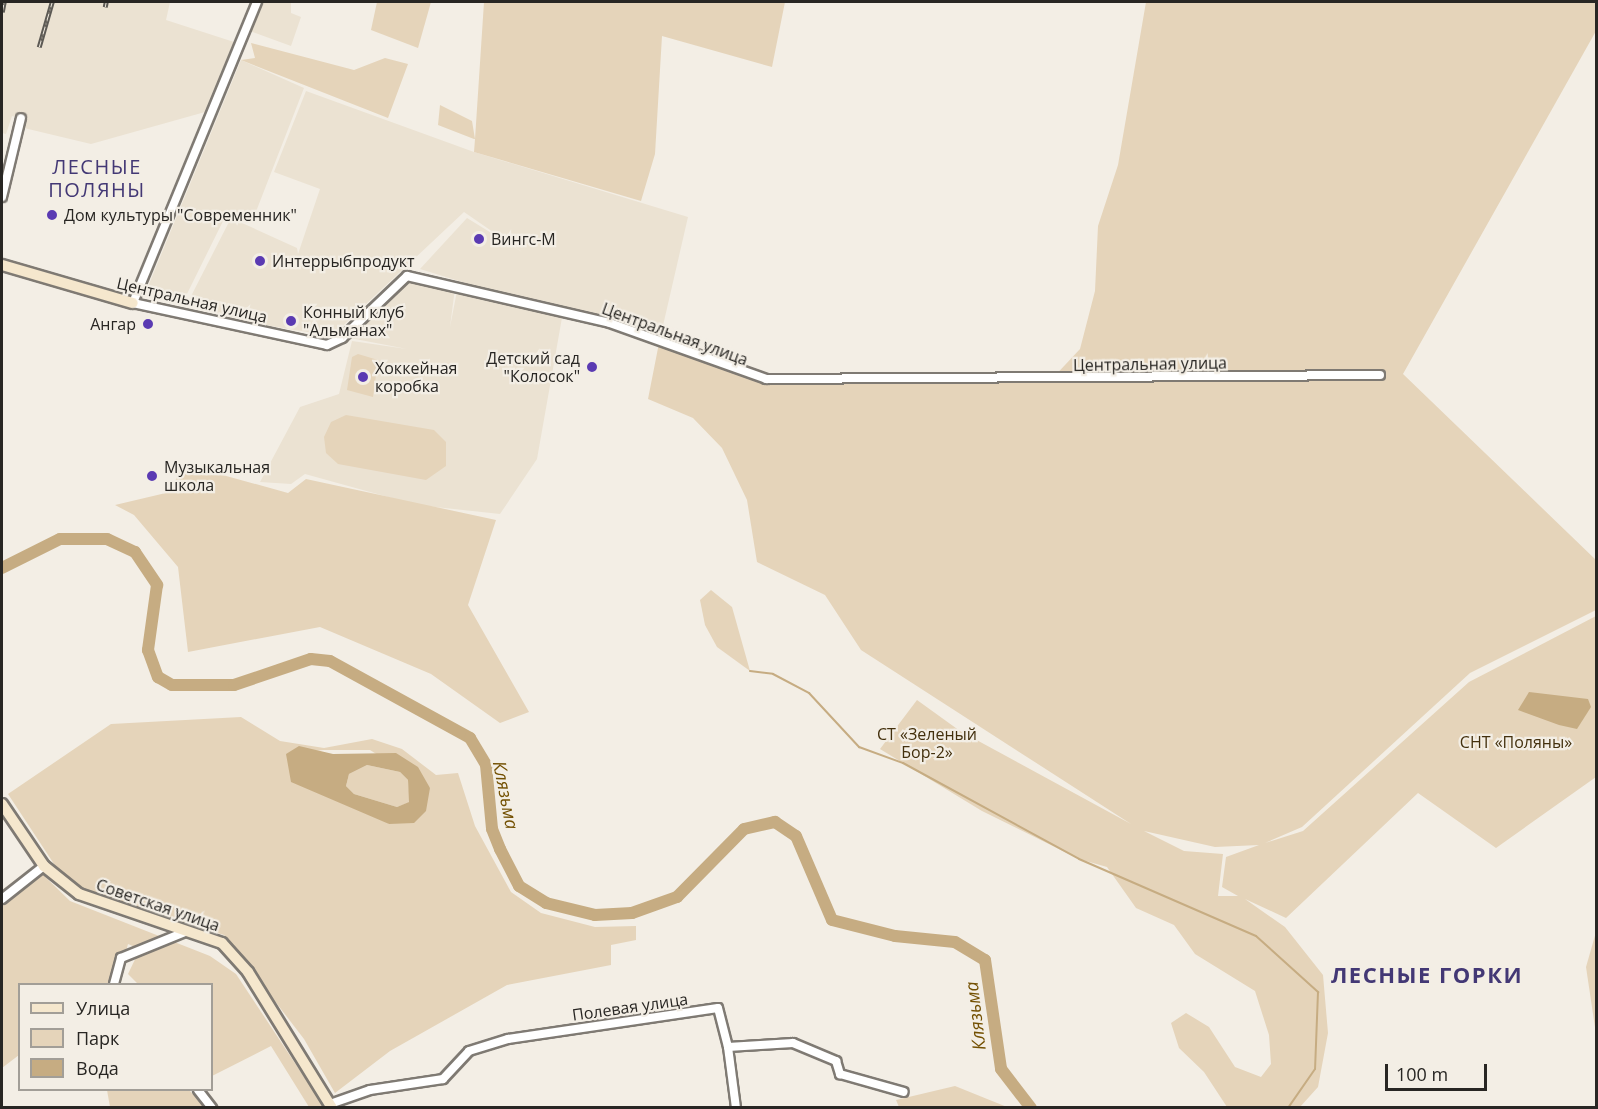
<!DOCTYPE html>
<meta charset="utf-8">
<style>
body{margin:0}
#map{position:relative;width:1598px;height:1109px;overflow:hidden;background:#f3eee5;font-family:"Open Sans",sans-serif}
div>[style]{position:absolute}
.built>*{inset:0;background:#ebe2d2}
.green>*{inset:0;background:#e5d4ba}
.water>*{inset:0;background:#c6ac82}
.stream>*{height:2px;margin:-1px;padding:0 1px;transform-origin:1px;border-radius:1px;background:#c6ac82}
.river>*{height:12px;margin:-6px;padding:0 6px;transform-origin:6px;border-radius:6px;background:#c6ac82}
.roads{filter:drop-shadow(2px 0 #7f7a73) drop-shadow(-2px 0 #7f7a73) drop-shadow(0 2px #7f7a73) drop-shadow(0 -2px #7f7a73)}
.street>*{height:8px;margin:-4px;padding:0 4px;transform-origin:4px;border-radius:4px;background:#fff}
.secondary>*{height:10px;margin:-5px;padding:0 5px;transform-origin:5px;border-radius:5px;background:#f5e7cd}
.rail>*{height:4.5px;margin-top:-2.25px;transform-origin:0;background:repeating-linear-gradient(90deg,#f3eee5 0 7px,#5c5954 0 14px);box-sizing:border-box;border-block:2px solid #5c5954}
.dots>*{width:16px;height:16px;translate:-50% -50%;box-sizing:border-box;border:3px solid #f3eee5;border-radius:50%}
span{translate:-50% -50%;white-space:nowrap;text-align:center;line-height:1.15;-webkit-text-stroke:4.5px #f3eee5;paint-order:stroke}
.poi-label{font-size:16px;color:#282623}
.left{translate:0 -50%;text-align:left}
.right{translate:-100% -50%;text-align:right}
.street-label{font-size:16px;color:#282623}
.park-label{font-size:16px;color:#43300d}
.water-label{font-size:18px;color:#735002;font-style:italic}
.quarter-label{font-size:20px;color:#433875;letter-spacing:1.5px}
.district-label{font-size:22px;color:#433875;font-weight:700;letter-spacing:1.5px}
.frame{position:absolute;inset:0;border:3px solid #282623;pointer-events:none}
.legend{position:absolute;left:18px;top:983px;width:195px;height:108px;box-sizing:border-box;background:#f3eee5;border:2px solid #a29e97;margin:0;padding:8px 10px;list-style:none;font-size:18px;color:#282623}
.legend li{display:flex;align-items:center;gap:12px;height:30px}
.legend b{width:30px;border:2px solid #a29e97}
.scale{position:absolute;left:1385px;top:1064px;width:102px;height:27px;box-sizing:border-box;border:3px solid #282623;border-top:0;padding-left:8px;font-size:18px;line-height:21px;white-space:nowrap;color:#282623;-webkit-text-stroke:4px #f3eee5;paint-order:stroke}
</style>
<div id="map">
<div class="built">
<i style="clip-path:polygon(2px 2px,170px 2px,166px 20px,234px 42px,205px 112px,91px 144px,24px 128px,26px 120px,12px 116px,6px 134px,2px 133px)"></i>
<i style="clip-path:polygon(261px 2px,291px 2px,291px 13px,301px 17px,291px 46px,250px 31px)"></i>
<i style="clip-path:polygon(241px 60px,304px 88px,252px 222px,227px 213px,183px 302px,147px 289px)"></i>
<i style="clip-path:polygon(306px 91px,474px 152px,688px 217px,659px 343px,563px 312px,537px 459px,500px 514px,417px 505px,305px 474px,291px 484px,260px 482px,300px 407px,339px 394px,352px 341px,407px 349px,350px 338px,409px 279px,455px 288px,450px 327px,457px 291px,530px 303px,420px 269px,467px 218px,522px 252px,464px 212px,332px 336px,247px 322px,187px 304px,231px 218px,297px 248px,298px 254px,320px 189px,274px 172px)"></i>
</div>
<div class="green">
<i style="clip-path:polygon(377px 2px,431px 2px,418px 48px,371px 30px)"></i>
<i style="clip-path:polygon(484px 2px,785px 2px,772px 67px,662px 36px,655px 154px,641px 201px,474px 152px,475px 139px,474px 139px,438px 125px,440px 105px,472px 121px,475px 139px)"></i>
<i style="clip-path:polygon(evenodd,1146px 2px,1596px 2px,1596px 31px,1403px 374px,1596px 560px,1596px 610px,1470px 673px,1302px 827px,1265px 843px,1303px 831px,1469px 682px,1596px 616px,1596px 777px,1496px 848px,1418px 793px,1286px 918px,1245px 899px,1285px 927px,1323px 975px,1328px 1033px,1318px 1087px,1300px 1107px,1227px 1107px,1204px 1072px,1179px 1048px,1171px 1023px,1186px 1013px,1209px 1027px,1235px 1067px,1261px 1077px,1271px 1064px,1269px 1035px,1255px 991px,1195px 954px,1174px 925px,1136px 908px,1107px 867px,1079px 859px,982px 811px,880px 749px,917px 700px,960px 731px,1131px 824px,861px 650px,825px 595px,757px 562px,747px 500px,722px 448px,693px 418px,648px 399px,659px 343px,766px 379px,1050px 381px,1080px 349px,1095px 291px,1098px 226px,1118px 165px,1146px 2px,1144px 831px,1215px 847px,1259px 845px,1226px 857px,1222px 887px,1238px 896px,1218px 896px,1223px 854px,1184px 851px,1144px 831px)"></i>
<i style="clip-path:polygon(251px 43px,354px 70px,385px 58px,408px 64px,388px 118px,241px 60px,255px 58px)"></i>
<i style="clip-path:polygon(358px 354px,378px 360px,373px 397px,347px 390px,352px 357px)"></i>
<i style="clip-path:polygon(346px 415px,434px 430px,446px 442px,446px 466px,426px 480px,338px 464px,326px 453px,324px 437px,331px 422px)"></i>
<i style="clip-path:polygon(183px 464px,288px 493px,306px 479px,496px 520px,468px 605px,529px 712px,500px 723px,431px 674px,320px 627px,188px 652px,178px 567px,134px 515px,115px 505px,170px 492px)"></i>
<i style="clip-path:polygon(711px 590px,732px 607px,750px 671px,717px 647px,705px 625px,700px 600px)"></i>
<i style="clip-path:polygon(evenodd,241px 717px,280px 741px,324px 748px,372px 739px,402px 749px,436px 775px,458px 773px,475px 826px,511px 892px,541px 913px,595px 927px,636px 926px,636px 940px,611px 945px,611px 965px,507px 985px,390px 1051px,335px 1093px,304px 1039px,224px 935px,82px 890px,56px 867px,8px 794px,111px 724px,241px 717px,323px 750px,370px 750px,430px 788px,389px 824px,286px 754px,323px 750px)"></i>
<i style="clip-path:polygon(367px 765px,400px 772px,408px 780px,410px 802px,397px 807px,354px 794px,346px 786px,349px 774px)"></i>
<i style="clip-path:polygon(34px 866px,70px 901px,210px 956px,236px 974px,324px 1107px,309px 1107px,271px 1046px,212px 1076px,212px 984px,138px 984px,128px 974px,140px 949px,128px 944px,117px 984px,20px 984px,19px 1055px,2px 1068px,2px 890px)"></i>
<i style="clip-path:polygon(1596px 932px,1596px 1034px,1586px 967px)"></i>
<i style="clip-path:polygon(955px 1086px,1007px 1107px,899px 1107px,896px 1100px)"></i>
<i style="clip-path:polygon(107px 1090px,189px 1090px,205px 1107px,110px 1107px)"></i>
</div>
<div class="water">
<i style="clip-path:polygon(1529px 692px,1588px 699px,1591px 707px,1577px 729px,1559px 725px,1518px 710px)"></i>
<i style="clip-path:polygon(evenodd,299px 746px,333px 754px,396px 753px,418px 767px,430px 788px,426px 811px,414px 823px,389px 824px,291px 782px,286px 754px,299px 746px,367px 765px,400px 772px,408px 780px,409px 802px,397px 807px,354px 794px,346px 786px,349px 774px,367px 765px)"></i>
</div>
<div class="stream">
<i style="left:750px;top:671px;width:23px;rotate:7deg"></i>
<i style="left:773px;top:674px;width:41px;rotate:27.8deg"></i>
<i style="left:809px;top:693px;width:74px;rotate:47.2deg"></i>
<i style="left:859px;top:747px;width:47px;rotate:20deg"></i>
<i style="left:903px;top:763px;width:200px;rotate:28.6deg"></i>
<i style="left:1079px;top:859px;width:193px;rotate:23.5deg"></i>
<i style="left:1256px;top:936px;width:84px;rotate:42.1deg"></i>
<i style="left:1318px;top:992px;width:77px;rotate:92.2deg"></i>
<i style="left:1315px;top:1069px;width:47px;rotate:124.7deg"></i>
</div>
<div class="river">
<i style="left:2px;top:568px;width:65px;rotate:-26.6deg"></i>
<i style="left:60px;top:539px;width:47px"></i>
<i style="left:107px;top:539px;width:31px;rotate:25deg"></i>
<i style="left:135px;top:552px;width:40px;rotate:56deg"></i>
<i style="left:157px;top:585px;width:66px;rotate:97.9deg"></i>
<i style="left:148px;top:650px;width:29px;rotate:70deg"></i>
<i style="left:158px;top:677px;width:16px;rotate:30deg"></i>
<i style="left:172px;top:685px;width:62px"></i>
<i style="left:234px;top:685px;width:81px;rotate:-18.7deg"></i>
<i style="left:311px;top:659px;width:19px;rotate:6deg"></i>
<i style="left:330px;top:661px;width:160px;rotate:28.8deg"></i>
<i style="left:470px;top:738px;width:31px;rotate:59deg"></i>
<i style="left:486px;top:765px;width:64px;rotate:84.6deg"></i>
<i style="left:492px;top:829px;width:22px;rotate:68deg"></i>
<i style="left:500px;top:849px;width:42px;rotate:62.8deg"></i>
<i style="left:519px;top:886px;width:32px;rotate:32deg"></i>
<i style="left:546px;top:903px;width:50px;rotate:13.8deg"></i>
<i style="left:595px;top:915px;width:37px;rotate:-3deg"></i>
<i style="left:632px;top:913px;width:48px;rotate:-19.6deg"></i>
<i style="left:677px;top:897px;width:95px;rotate:-45.4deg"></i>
<i style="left:744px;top:829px;width:32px;rotate:-13deg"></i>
<i style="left:775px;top:822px;width:25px;rotate:34deg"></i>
<i style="left:796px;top:836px;width:91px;rotate:66.8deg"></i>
<i style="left:832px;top:920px;width:65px;rotate:14.3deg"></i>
<i style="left:895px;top:936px;width:60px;rotate:5.7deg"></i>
<i style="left:955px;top:942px;width:35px;rotate:31deg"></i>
<i style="left:985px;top:960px;width:110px;rotate:81.6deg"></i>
<i style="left:1001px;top:1069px;width:49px;rotate:52.4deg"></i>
</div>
<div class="roads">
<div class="street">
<i style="left:257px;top:2px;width:326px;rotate:112.4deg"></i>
<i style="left:133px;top:303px;width:198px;rotate:12.2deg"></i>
<i style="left:327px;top:345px;width:17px;rotate:-25deg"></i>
<i style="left:342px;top:338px;width:90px;rotate:-43.6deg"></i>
<i style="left:407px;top:276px;width:208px;rotate:13deg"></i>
<i style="left:610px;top:323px;width:166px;rotate:19.7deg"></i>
<i style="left:766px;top:379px;width:614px;rotate:-0.37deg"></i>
<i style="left:2px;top:197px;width:81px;rotate:-76.5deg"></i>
<i style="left:2px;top:899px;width:53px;rotate:-38.2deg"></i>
<i style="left:114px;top:984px;width:27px;rotate:-75deg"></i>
<i style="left:121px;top:958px;width:71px;rotate:-22.2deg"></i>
<i style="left:728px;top:1047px;width:62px;rotate:82.5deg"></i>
<i style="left:198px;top:1090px;width:23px;rotate:52deg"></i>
<i style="left:330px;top:1104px;width:42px;rotate:-19.3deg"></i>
<i style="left:370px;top:1090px;width:74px;rotate:-8.6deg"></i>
<i style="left:443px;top:1079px;width:38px;rotate:-47deg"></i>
<i style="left:469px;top:1051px;width:41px;rotate:-17.1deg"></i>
<i style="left:508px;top:1039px;width:212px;rotate:-8.4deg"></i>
<i style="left:718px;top:1008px;width:40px;rotate:75.6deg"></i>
<i style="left:728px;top:1047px;width:65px;rotate:-3.5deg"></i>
<i style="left:793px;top:1043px;width:47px;rotate:22.7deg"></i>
<i style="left:836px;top:1061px;width:14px;rotate:73deg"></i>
<i style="left:840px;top:1074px;width:66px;rotate:15.7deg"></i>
</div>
<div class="secondary">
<i style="left:2px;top:265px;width:136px;rotate:16.2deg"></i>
<i style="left:2px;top:804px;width:75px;rotate:55.9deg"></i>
<i style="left:44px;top:866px;width:45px;rotate:38.7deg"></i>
<i style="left:79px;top:894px;width:151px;rotate:18.9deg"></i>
<i style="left:222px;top:943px;width:39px;rotate:48deg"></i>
<i style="left:248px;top:972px;width:160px;rotate:58.3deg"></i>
</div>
</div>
<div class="rail">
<i style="left:105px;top:7px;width:5px;rotate:-79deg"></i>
<i style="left:2px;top:12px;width:10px;rotate:-79deg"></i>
<i style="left:39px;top:47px;width:47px;rotate:-73.9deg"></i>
</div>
<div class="dots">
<i style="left:52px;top:215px;background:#5a3ab2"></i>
<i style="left:479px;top:239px;background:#5a3ab2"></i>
<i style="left:260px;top:261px;background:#5a3ab2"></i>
<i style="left:291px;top:321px;background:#5a3ab2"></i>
<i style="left:148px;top:324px;background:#5a3ab2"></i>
<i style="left:592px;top:367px;background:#5a3ab2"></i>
<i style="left:363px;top:377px;background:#5a3ab2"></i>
<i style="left:152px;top:476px;background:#5a3ab2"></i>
</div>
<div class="poi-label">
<span class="left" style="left:64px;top:215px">Дом культуры "Современник"</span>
<span class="left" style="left:491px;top:239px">Вингс-М</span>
<span class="left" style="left:272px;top:261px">Интеррыбпродукт</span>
<span class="left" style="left:303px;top:321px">Конный клуб<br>"Альманах"</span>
<span class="right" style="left:136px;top:324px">Ангар</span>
<span class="right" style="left:580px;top:367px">Детский сад<br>"Колосок"</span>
<span class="left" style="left:375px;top:377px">Хоккейная<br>коробка</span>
<span class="left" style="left:164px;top:476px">Музыкальная<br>школа</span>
</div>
<div class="street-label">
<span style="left:192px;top:300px;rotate:13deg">Центральная улица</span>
<span style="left:675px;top:334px;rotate:20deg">Центральная улица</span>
<span style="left:1150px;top:364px;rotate:-1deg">Центральная улица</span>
<span style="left:158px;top:905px;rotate:19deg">Советская улица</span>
<span style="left:630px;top:1007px;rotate:-8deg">Полевая улица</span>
</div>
<div class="park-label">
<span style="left:927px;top:743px">СТ «Зеленый<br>Бор-2»</span>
<span style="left:1516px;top:742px">СНТ «Поляны»</span>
</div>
<div class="water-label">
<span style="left:506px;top:795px;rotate:79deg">Клязьма</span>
<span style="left:975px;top:1016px;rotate:-97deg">Клязьма</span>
</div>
<div class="quarter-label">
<span style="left:97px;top:178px">ЛЕСНЫЕ<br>ПОЛЯНЫ</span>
</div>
<div class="district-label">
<span style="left:1427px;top:975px">ЛЕСНЫЕ ГОРКИ</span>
</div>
<div class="frame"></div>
<ul class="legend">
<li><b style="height:8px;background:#f5e7cd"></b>Улица</li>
<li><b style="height:16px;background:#e5d4ba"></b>Парк</li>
<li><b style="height:16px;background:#c6ac82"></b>Вода</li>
</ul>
<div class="scale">100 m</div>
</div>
